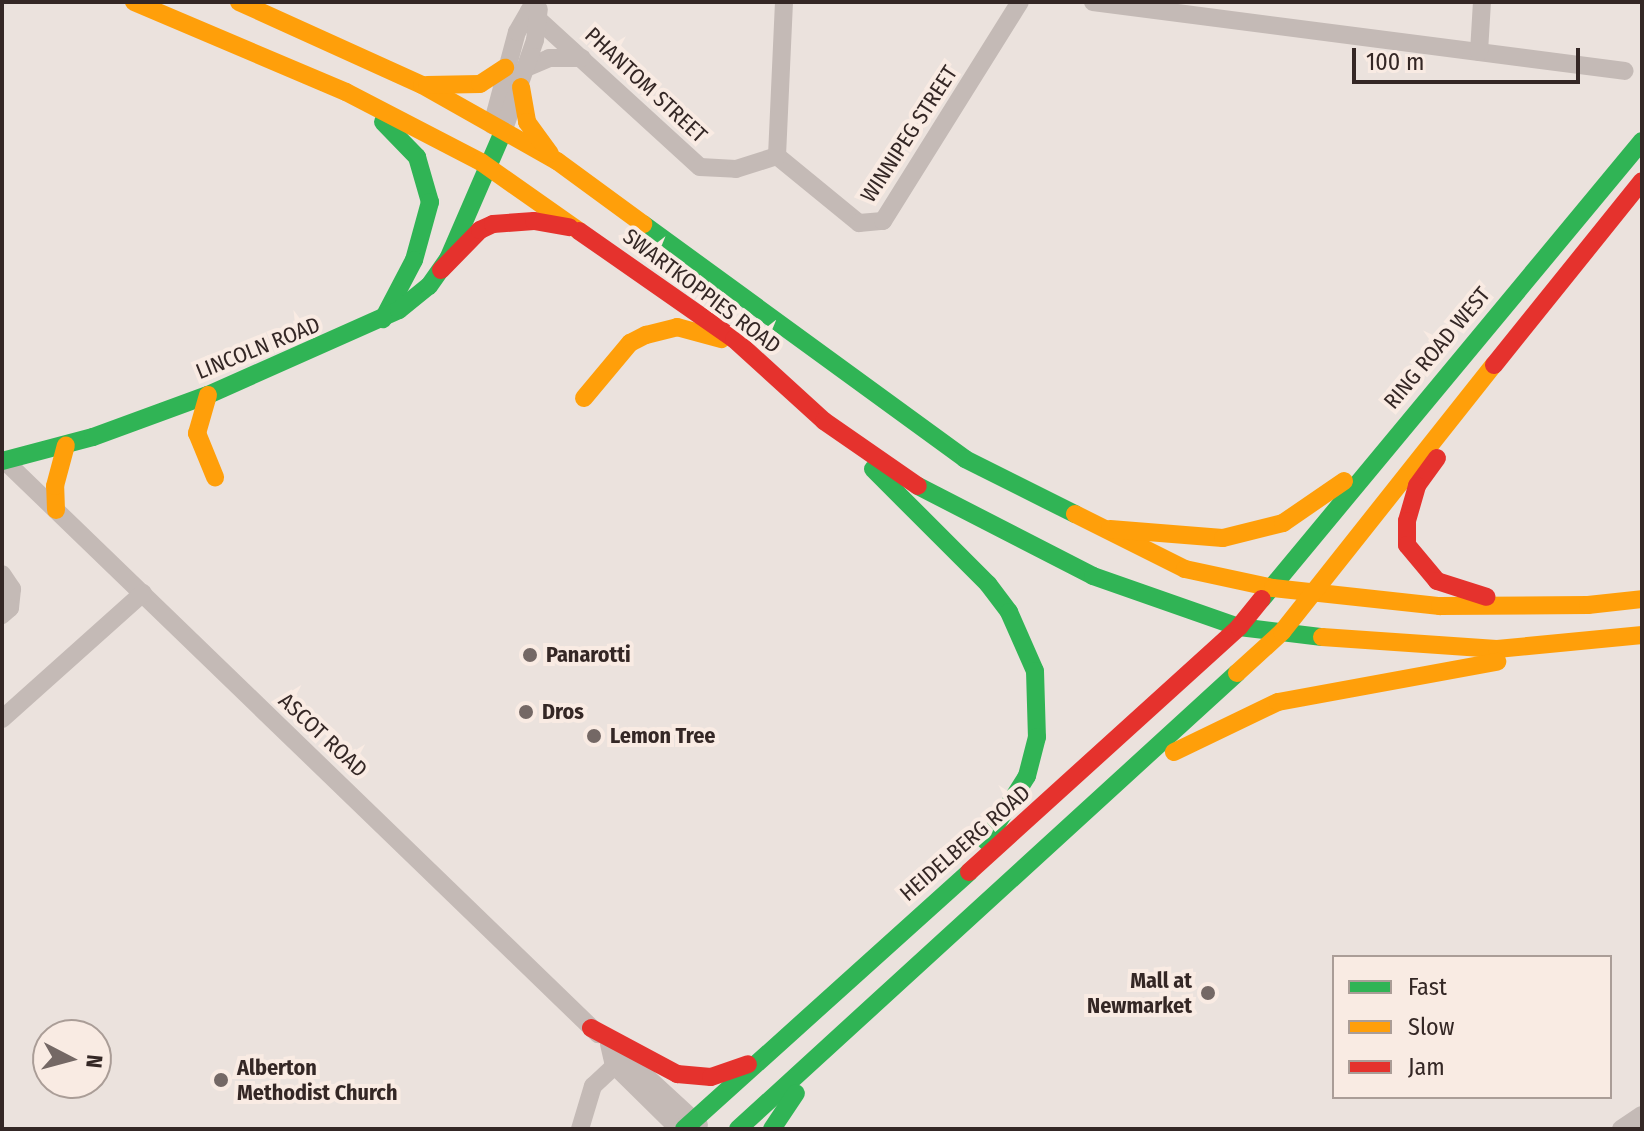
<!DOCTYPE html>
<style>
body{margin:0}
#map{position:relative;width:1644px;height:1131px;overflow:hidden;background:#ebe2dd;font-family:"Fira Sans Condensed",sans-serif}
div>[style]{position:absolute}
.street>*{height:18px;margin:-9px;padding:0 9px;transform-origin:9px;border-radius:9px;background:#c4bab6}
.fast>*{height:18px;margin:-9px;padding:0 9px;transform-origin:9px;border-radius:9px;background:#30b455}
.slow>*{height:18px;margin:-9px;padding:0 9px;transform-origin:9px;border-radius:9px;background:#ff9f0a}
.jam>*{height:18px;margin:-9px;padding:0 9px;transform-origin:9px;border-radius:9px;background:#e5322d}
.dots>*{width:22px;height:22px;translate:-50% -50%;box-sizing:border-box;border:4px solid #f9ebe3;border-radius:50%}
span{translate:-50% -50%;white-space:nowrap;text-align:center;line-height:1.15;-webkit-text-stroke:8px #f9ebe3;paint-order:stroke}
.street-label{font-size:22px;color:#342725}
.poi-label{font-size:22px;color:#342725;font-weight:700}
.left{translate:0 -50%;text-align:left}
.right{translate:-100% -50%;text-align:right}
.frame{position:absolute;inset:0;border:4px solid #342725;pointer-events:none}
.legend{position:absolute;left:1332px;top:955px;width:280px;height:144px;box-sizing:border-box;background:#f9ebe3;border:2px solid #aa9d97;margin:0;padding:10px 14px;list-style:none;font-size:24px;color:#342725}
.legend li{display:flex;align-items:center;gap:16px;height:40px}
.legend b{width:40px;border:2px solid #aa9d97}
.north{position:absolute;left:32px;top:1019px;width:80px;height:80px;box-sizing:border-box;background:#f9ebe3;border:2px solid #aa9d97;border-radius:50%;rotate:96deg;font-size:22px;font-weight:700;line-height:32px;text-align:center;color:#342725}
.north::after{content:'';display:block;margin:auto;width:28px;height:36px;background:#746865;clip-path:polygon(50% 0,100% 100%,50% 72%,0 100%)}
.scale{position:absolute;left:1352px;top:48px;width:228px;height:36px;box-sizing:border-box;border:4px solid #342725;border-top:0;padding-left:10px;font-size:24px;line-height:28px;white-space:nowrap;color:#342725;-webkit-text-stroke:6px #f9ebe3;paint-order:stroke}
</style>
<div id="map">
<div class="street">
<i style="left:1093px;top:2px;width:536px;rotate:7.39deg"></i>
<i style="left:529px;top:11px;width:231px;rotate:42.4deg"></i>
<i style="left:700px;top:167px;width:36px;rotate:3deg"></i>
<i style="left:736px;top:169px;width:43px;rotate:-17.6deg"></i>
<i style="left:1479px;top:52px;width:50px;rotate:-86.6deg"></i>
<i style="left:526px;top:68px;width:25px;rotate:-23deg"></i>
<i style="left:549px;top:58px;width:33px"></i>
<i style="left:492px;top:125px;width:96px;rotate:-75deg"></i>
<i style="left:517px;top:32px;width:34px;rotate:-60deg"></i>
<i style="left:503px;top:132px;width:97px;rotate:-70.8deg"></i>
<i style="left:535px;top:40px;width:31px;rotate:-83deg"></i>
<i style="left:777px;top:156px;width:106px;rotate:39.3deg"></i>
<i style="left:859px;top:223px;width:24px;rotate:-5deg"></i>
<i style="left:883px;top:221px;width:258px;rotate:-58deg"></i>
<i style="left:777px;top:156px;width:154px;rotate:-87.4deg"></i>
<i style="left:5px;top:461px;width:825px;rotate:44.02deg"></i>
<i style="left:2px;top:574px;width:18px;rotate:56deg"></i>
<i style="left:12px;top:589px;width:19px;rotate:96deg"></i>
<i style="left:10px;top:608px;width:11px;rotate:139deg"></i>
<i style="left:2px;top:719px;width:189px;rotate:-41.8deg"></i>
<i style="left:609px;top:1044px;width:22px;rotate:77deg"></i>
<i style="left:614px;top:1065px;width:91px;rotate:44.6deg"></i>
<i style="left:621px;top:1053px;width:106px;rotate:42.7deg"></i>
<i style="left:580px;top:1129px;width:45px;rotate:-73.2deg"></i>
<i style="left:593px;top:1086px;width:40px;rotate:-43deg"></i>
<i style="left:1621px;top:1129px;width:25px;rotate:-34deg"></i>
</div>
<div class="fast">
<i style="left:383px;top:122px;width:49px;rotate:45.8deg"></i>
<i style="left:417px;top:157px;width:47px;rotate:73.9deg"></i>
<i style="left:430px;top:202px;width:60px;rotate:105.4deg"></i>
<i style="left:414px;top:260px;width:67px;rotate:117.7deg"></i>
<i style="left:643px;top:224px;width:399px;rotate:36.1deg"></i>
<i style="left:965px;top:459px;width:123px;rotate:26.6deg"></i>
<i style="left:2px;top:461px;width:94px;rotate:-14.8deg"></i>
<i style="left:93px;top:437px;width:122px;rotate:-20.1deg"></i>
<i style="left:208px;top:395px;width:209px;rotate:-24deg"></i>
<i style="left:399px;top:310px;width:38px;rotate:-39deg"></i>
<i style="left:429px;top:286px;width:33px;rotate:-55deg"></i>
<i style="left:448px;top:259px;width:138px;rotate:-66.6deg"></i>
<i style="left:873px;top:469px;width:163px;rotate:45deg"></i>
<i style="left:988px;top:584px;width:35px;rotate:53deg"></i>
<i style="left:1009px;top:612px;width:64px;rotate:66.2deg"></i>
<i style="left:1035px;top:671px;width:66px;rotate:88.3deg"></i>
<i style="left:1037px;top:737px;width:40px;rotate:104.4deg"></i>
<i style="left:1027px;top:776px;width:77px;rotate:122.2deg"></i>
<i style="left:918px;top:486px;width:197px;rotate:27.2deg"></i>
<i style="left:1093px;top:576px;width:155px;rotate:19.3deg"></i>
<i style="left:1239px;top:627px;width:84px;rotate:6.9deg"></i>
<i style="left:1262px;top:599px;width:595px;rotate:-50.32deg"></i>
<i style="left:684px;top:1129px;width:384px;rotate:-42deg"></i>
<i style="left:738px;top:1129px;width:676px;rotate:-42.42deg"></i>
<i style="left:772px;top:1129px;width:43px;rotate:-56.3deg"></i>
</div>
<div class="slow">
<i style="left:134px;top:2px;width:230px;rotate:23deg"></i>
<i style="left:346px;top:92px;width:152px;rotate:27.4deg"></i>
<i style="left:481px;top:162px;width:120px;rotate:35.1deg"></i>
<i style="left:239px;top:2px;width:201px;rotate:24.4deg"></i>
<i style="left:422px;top:85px;width:155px;rotate:29.4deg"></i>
<i style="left:557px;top:161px;width:107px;rotate:36.2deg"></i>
<i style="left:427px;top:85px;width:53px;rotate:-1.1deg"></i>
<i style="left:480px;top:84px;width:30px;rotate:-33deg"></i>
<i style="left:521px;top:87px;width:36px;rotate:80deg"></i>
<i style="left:527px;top:122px;width:39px;rotate:54deg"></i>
<i style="left:208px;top:395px;width:40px;rotate:106deg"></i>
<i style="left:197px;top:433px;width:48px;rotate:67.8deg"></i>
<i style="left:584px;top:398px;width:72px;rotate:-50.1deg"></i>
<i style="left:630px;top:343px;width:18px;rotate:-27deg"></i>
<i style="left:646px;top:335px;width:32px;rotate:-14deg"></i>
<i style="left:677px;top:327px;width:46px;rotate:15.3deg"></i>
<i style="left:56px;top:510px;width:24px;rotate:-92deg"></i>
<i style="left:55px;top:486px;width:42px;rotate:-75deg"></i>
<i style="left:1075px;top:514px;width:123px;rotate:26.6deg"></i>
<i style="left:1185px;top:569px;width:90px;rotate:12.2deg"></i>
<i style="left:1273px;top:588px;width:168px;rotate:6.2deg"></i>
<i style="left:1440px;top:606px;width:148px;rotate:-0.4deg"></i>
<i style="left:1588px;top:605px;width:54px;rotate:-6.3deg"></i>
<i style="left:1110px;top:529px;width:113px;rotate:4.6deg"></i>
<i style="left:1223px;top:538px;width:62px;rotate:-14deg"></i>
<i style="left:1283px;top:523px;width:74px;rotate:-34.5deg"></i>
<i style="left:1322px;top:637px;width:175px;rotate:3.9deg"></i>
<i style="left:1497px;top:649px;width:146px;rotate:-5.5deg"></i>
<i style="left:1237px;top:673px;width:61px;rotate:-42.3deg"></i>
<i style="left:1282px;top:632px;width:341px;rotate:-51.6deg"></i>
<i style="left:1174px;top:752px;width:115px;rotate:-25.7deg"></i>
<i style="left:1278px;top:702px;width:223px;rotate:-10.4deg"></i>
</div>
<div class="jam">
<i style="left:579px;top:231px;width:189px;rotate:34.9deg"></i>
<i style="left:734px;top:339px;width:122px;rotate:42.3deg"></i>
<i style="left:824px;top:421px;width:114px;rotate:34.7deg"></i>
<i style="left:441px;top:270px;width:56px;rotate:-45.7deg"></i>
<i style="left:480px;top:230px;width:14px;rotate:-25deg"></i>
<i style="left:493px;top:224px;width:41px;rotate:-4.2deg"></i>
<i style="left:534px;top:221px;width:36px;rotate:10deg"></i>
<i style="left:1494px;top:365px;width:236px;rotate:-51.2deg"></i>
<i style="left:1437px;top:458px;width:34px;rotate:126deg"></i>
<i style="left:1417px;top:486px;width:36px;rotate:106deg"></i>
<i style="left:1407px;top:521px;width:24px;rotate:90deg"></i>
<i style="left:1407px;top:545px;width:47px;rotate:50.2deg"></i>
<i style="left:1437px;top:581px;width:52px;rotate:17.7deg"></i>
<i style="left:969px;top:872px;width:365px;rotate:-42.2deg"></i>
<i style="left:1239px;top:627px;width:36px;rotate:-51deg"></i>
<i style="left:591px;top:1028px;width:98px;rotate:28.1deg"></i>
<i style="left:677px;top:1074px;width:34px;rotate:5deg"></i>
<i style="left:711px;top:1077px;width:39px;rotate:-19deg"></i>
</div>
<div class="dots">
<i style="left:530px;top:655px;background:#746865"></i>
<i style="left:526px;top:712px;background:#746865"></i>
<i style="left:594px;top:736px;background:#746865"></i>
<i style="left:1208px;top:993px;background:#746865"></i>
<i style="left:221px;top:1080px;background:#746865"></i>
</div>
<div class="street-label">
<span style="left:646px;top:85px;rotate:43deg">PHANTOM STREET</span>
<span style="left:909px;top:134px;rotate:-57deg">WINNIPEG STREET</span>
<span style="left:702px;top:291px;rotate:37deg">SWARTKOPPIES ROAD</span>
<span style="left:258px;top:348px;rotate:-22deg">LINCOLN ROAD</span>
<span style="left:1437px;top:348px;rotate:-50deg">RING ROAD WEST</span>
<span style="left:323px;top:735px;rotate:43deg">ASCOT ROAD</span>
<span style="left:965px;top:843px;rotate:-41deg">HEIDELBERG ROAD</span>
</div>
<div class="poi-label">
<span class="left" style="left:546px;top:655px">Panarotti</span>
<span class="left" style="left:542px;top:712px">Dros</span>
<span class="left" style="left:610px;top:736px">Lemon Tree</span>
<span class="right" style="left:1192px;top:993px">Mall at<br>Newmarket</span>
<span class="left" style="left:237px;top:1080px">Alberton<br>Methodist Church</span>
</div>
<div class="frame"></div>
<ul class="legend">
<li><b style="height:10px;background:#30b455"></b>Fast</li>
<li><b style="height:10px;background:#ff9f0a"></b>Slow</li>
<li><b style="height:10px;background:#e5322d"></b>Jam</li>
</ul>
<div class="north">N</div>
<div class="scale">100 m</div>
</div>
